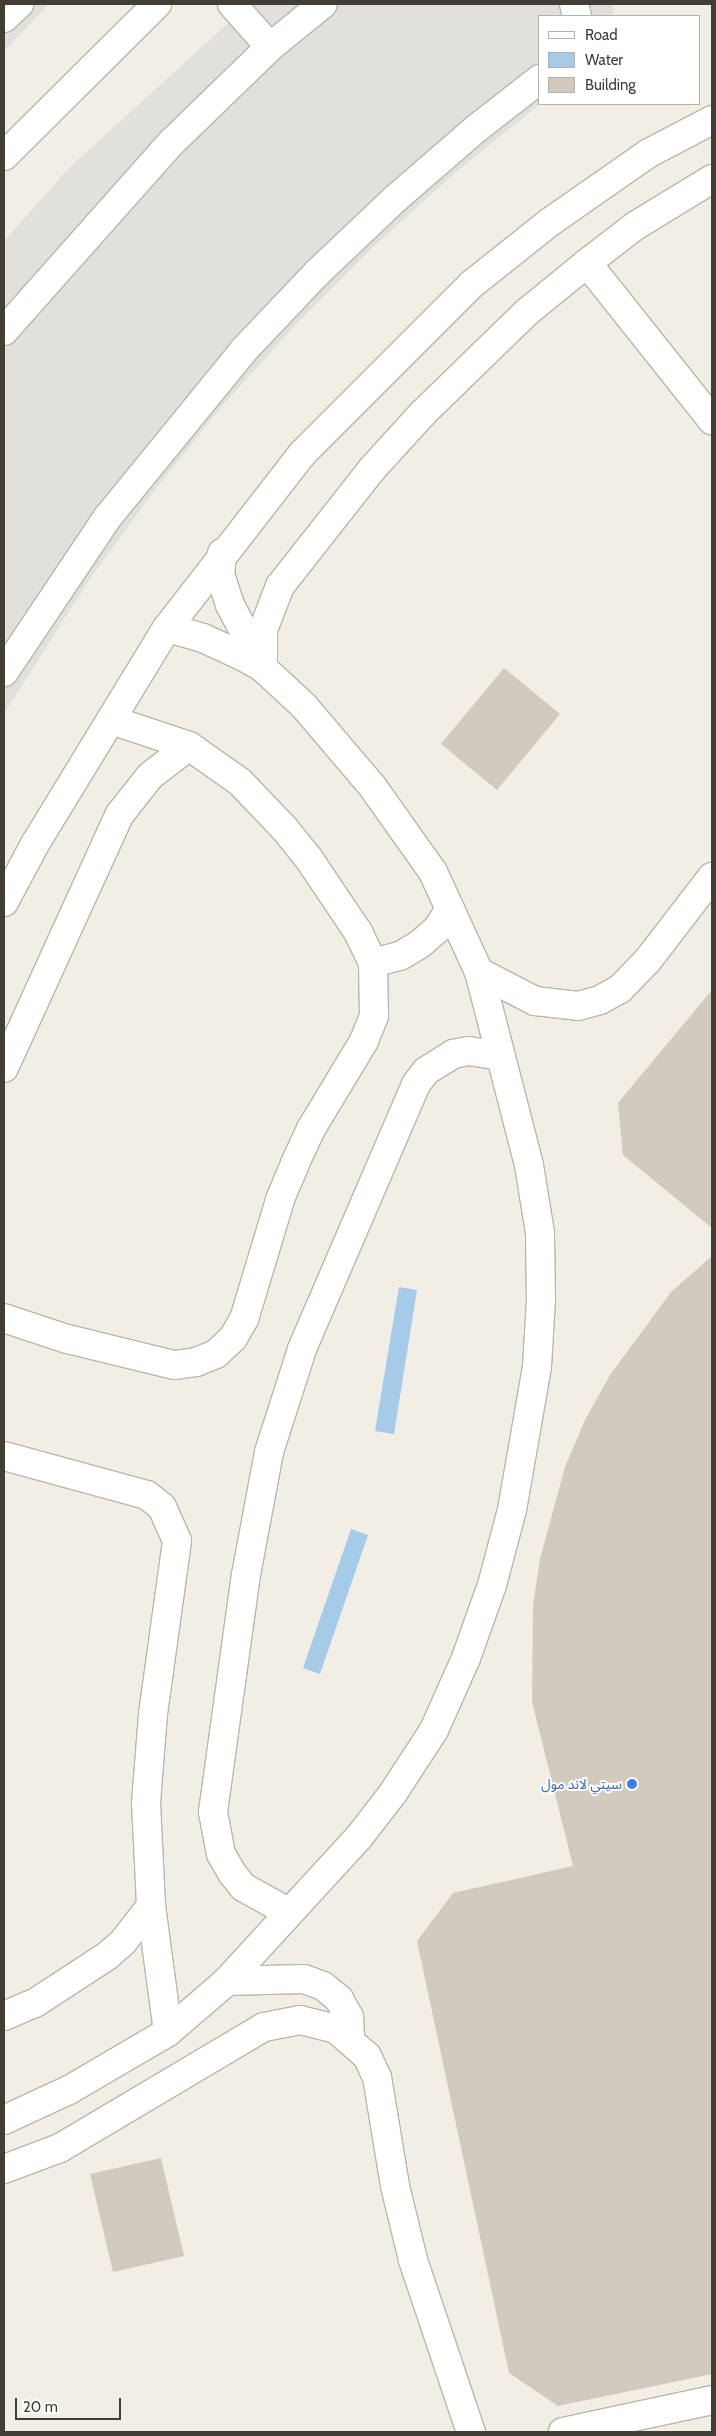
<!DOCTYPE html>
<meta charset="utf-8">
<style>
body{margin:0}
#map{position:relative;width:716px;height:2436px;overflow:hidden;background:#f1eee5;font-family:Cabin,"Noto Sans Arabic",sans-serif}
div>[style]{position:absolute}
.parking>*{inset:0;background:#e2e0dd}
.water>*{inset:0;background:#a6cbe9}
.building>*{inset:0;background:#d2cabc}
.roads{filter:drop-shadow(1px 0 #bcb6a9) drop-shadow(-1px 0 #bcb6a9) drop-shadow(0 1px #bcb6a9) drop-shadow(0 -1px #bcb6a9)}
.minor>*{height:28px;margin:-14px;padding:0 14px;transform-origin:14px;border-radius:14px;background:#fff}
.dots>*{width:14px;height:14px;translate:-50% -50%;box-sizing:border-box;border:2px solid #fff;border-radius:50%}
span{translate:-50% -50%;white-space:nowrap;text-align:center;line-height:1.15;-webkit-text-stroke:4px #fff;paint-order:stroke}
.shop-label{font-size:14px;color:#366cbe}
.right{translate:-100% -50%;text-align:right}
.frame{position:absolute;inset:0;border:5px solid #433e35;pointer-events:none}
.legend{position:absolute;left:538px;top:15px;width:162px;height:90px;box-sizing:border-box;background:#fff;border:1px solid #b4b2ae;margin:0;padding:6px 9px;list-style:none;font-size:15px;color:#433e35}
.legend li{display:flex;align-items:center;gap:10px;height:25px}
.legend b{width:25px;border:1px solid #b4b2ae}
.scale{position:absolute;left:15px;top:2398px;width:106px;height:22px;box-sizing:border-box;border:2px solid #433e35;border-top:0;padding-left:6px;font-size:15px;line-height:18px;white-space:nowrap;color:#433e35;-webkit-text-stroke:4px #fff;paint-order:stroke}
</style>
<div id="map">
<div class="parking">
<i style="clip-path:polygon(4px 4px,49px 4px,4px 51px)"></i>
<i style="clip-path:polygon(249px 4px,613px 4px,614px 16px,540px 16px,540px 104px,457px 171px,375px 245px,297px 323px,223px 405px,154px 491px,89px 580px,4px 714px,4px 241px,69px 168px)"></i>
</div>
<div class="water">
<i style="clip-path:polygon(399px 1287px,417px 1290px,394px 1434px,375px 1431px)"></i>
<i style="clip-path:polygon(351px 1529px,368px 1535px,320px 1674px,303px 1668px)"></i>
</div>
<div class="building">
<i style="clip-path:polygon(504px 668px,560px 714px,497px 790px,441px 744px)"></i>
<i style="clip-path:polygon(712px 990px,712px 1228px,623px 1155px,618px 1103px)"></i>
<i style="clip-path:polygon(712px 1256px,712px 2374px,558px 2406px,509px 2373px,417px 1941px,453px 1893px,573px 1866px,532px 1702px,533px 1606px,540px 1559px,565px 1467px,585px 1420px,610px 1375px,671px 1292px)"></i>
<i style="clip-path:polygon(161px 2158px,184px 2256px,113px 2272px,90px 2174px)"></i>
</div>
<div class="roads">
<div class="minor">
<i style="left:232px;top:4px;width:57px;rotate:48.5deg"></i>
<i style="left:574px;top:4px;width:12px;rotate:76deg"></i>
<i style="left:4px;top:18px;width:21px;rotate:-43deg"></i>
<i style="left:4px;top:156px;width:216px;rotate:-44.8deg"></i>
<i style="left:587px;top:263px;width:201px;rotate:51.5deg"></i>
<i style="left:4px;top:331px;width:253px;rotate:-48.4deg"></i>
<i style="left:172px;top:142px;width:136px;rotate:-44.1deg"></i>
<i style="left:270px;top:47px;width:68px;rotate:-39.1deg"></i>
<i style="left:222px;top:553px;width:21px;rotate:95deg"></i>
<i style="left:220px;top:574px;width:33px;rotate:72deg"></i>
<i style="left:230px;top:605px;width:70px;rotate:62deg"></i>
<i style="left:263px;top:668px;width:38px;rotate:-90deg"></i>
<i style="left:263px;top:630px;width:47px;rotate:-68.9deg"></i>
<i style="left:280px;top:586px;width:149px;rotate:-51.8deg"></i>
<i style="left:372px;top:469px;width:74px;rotate:-47.7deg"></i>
<i style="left:422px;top:414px;width:146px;rotate:-44.2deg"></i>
<i style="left:527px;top:312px;width:77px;rotate:-39.2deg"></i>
<i style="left:587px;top:263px;width:61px;rotate:-37.6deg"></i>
<i style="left:635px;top:226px;width:90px;rotate:-31.4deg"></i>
<i style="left:4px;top:672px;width:185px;rotate:-56.2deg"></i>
<i style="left:107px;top:518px;width:215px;rotate:-50.8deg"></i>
<i style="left:243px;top:351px;width:108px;rotate:-46.5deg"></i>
<i style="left:317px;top:273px;width:108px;rotate:-43.5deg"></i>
<i style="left:395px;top:199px;width:108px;rotate:-40.9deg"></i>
<i style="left:477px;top:128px;width:80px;rotate:-37.9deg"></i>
<i style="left:111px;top:720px;width:82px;rotate:18.4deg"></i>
<i style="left:4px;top:902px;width:66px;rotate:-61.9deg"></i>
<i style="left:35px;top:844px;width:253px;rotate:-58.6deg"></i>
<i style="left:167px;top:628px;width:220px;rotate:-52.2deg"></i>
<i style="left:302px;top:454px;width:240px;rotate:-45deg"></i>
<i style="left:472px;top:284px;width:100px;rotate:-38.5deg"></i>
<i style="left:550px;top:222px;width:121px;rotate:-34.9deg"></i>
<i style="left:649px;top:153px;width:71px;rotate:-27.6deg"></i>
<i style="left:373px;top:963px;width:28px;rotate:-15deg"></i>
<i style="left:400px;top:956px;width:23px;rotate:-31deg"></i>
<i style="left:420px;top:944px;width:23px;rotate:-41deg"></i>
<i style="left:437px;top:929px;width:24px;rotate:-57deg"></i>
<i style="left:479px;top:972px;width:63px;rotate:27.4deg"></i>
<i style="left:535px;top:1001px;width:43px;rotate:6.6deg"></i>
<i style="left:578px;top:1006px;width:23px;rotate:-15deg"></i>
<i style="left:600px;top:1000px;width:23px;rotate:-29deg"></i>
<i style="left:620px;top:989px;width:40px;rotate:-46deg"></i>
<i style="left:648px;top:960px;width:105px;rotate:-52.4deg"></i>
<i style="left:4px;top:1068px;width:279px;rotate:-65.5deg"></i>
<i style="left:120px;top:814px;width:48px;rotate:-51.7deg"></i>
<i style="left:150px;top:776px;width:49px;rotate:-37.6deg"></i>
<i style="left:189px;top:746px;width:62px;rotate:35.2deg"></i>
<i style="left:240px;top:782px;width:64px;rotate:46.3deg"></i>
<i style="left:284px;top:828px;width:40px;rotate:51deg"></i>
<i style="left:309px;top:859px;width:88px;rotate:56.1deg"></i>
<i style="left:358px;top:932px;width:34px;rotate:64deg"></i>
<i style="left:373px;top:963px;width:53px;rotate:88.9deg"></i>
<i style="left:374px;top:1016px;width:27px;rotate:112deg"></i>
<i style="left:364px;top:1041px;width:103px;rotate:121.1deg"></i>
<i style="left:311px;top:1129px;width:38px;rotate:115deg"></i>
<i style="left:295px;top:1164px;width:39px;rotate:113deg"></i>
<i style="left:280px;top:1200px;width:124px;rotate:106.8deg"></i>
<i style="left:244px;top:1319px;width:22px;rotate:120deg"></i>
<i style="left:233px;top:1338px;width:23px;rotate:137deg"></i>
<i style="left:216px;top:1354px;width:22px;rotate:158deg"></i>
<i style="left:196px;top:1362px;width:22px;rotate:172deg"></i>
<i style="left:174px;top:1365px;width:110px;rotate:-166.3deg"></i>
<i style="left:67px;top:1339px;width:66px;rotate:-161.6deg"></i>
<i style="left:4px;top:1456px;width:148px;rotate:15.3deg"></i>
<i style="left:147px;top:1495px;width:19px;rotate:39deg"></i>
<i style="left:162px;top:1507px;width:37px;rotate:66deg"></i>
<i style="left:177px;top:1541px;width:175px;rotate:97.9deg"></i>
<i style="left:153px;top:1714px;width:89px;rotate:94.5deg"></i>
<i style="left:146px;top:1803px;width:103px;rotate:87.2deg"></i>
<i style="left:151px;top:1906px;width:127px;rotate:82.3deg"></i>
<i style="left:288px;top:1912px;width:51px;rotate:-150.9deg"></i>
<i style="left:243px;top:1887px;width:18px;rotate:-128deg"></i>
<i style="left:232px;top:1873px;width:22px;rotate:-120deg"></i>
<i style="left:221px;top:1854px;width:43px;rotate:-100.8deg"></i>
<i style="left:213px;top:1812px;width:239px;rotate:-82.1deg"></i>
<i style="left:246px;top:1575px;width:125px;rotate:-79.4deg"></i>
<i style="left:269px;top:1452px;width:108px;rotate:-72.2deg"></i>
<i style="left:302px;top:1349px;width:288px;rotate:-66.7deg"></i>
<i style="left:416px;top:1084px;width:16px;rotate:-52deg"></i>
<i style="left:426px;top:1071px;width:32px;rotate:-32deg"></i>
<i style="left:453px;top:1054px;width:16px;rotate:-11deg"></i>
<i style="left:469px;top:1051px;width:32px;rotate:9deg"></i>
<i style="left:227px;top:1981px;width:77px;rotate:-1.5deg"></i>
<i style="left:304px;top:1979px;width:20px;rotate:20deg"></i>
<i style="left:323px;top:1986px;width:21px;rotate:39deg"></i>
<i style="left:339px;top:1999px;width:21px;rotate:61deg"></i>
<i style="left:349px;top:2017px;width:22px;rotate:87deg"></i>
<i style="left:4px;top:2016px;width:34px;rotate:-23deg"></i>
<i style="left:35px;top:2003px;width:86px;rotate:-33.1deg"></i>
<i style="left:107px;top:1956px;width:21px;rotate:-41deg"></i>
<i style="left:123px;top:1942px;width:46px;rotate:-52.1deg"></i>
<i style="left:4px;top:2120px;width:72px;rotate:-24.8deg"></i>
<i style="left:69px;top:2090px;width:115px;rotate:-30.4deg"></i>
<i style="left:168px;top:2032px;width:78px;rotate:-40.8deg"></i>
<i style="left:227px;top:1981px;width:195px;rotate:-47.5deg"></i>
<i style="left:359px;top:1837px;width:56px;rotate:-52.3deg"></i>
<i style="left:393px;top:1793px;width:75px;rotate:-56.9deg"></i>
<i style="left:434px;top:1730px;width:79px;rotate:-66deg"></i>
<i style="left:466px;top:1658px;width:77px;rotate:-70.4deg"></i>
<i style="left:492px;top:1585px;width:78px;rotate:-75.1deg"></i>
<i style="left:512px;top:1510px;width:145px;rotate:-80.1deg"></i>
<i style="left:537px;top:1367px;width:67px;rotate:-86.6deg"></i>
<i style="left:541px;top:1300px;width:67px;rotate:-90.9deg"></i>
<i style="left:540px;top:1233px;width:69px;rotate:-99.2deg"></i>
<i style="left:529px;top:1165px;width:199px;rotate:-104.5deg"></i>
<i style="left:479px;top:972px;width:110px;rotate:-114.7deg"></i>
<i style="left:433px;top:872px;width:105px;rotate:-125.3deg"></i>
<i style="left:372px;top:786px;width:105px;rotate:-130.4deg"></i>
<i style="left:304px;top:706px;width:56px;rotate:-137.2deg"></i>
<i style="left:263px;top:668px;width:24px;rotate:-150deg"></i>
<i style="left:242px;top:656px;width:43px;rotate:-155.2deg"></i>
<i style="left:203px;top:638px;width:37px;rotate:-164deg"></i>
<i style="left:4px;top:2169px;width:60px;rotate:-20.6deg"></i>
<i style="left:60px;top:2148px;width:237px;rotate:-30.7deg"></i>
<i style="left:264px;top:2027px;width:37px;rotate:-11deg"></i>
<i style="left:300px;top:2020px;width:37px;rotate:14deg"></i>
<i style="left:336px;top:2029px;width:41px;rotate:41.1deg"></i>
<i style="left:367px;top:2056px;width:23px;rotate:65deg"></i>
<i style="left:377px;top:2077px;width:110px;rotate:80.6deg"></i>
<i style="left:395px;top:2186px;width:76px;rotate:76.3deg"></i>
<i style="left:413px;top:2260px;width:182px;rotate:71.4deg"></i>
<i style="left:563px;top:2432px;width:152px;rotate:-12.1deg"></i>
</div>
</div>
<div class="dots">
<i style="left:632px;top:1784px;background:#3f7fe0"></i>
</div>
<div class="shop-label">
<span class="right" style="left:622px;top:1784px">سيتي لاند مول</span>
</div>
<div class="frame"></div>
<ul class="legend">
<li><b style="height:6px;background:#fff"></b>Road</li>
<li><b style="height:14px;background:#a6cbe9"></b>Water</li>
<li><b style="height:14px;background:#d2cabc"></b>Building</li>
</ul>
<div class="scale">20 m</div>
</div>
